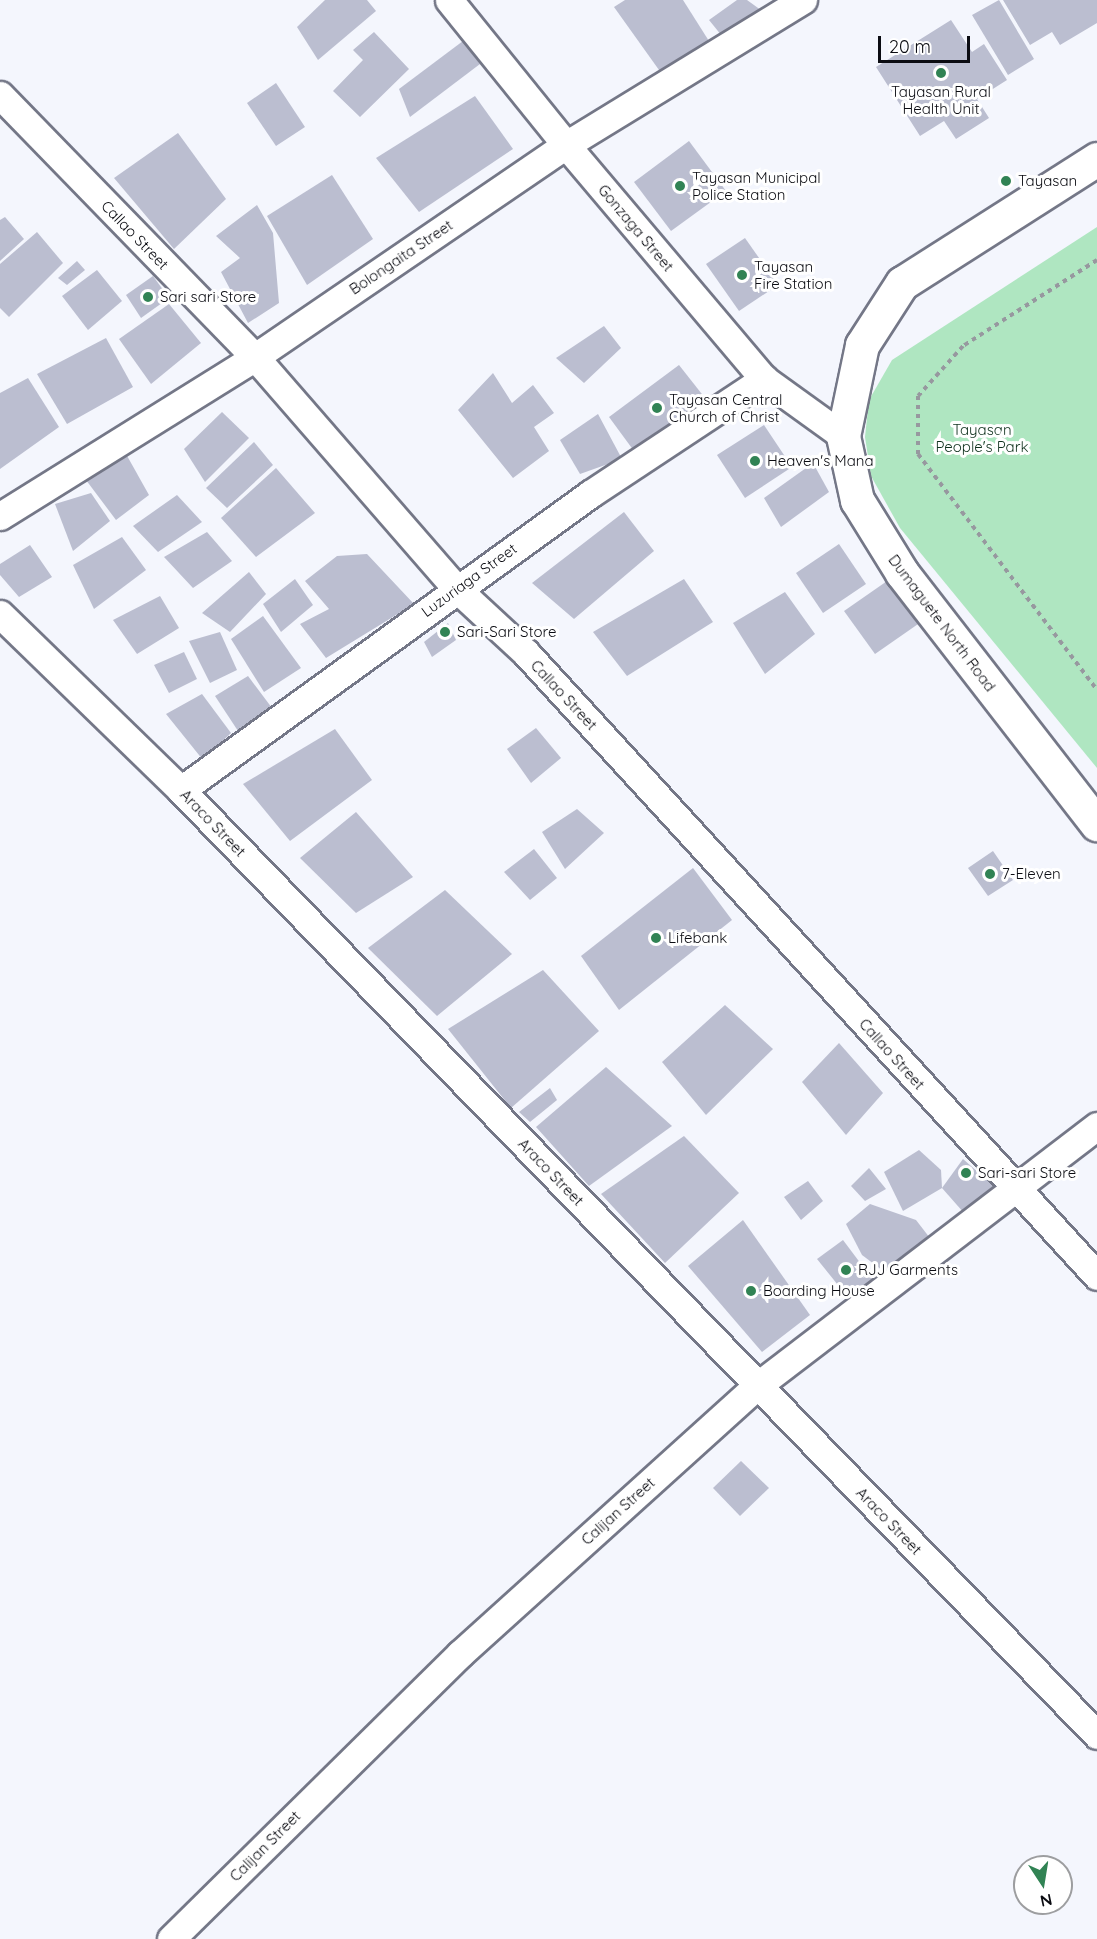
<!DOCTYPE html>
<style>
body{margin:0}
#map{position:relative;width:1097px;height:1939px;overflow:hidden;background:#f4f6fd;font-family:Quicksand,sans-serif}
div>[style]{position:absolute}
.green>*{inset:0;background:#afe6c1}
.building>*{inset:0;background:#bbbed0}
.path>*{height:4px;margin-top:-2px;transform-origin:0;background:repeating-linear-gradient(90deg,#97989f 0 4.5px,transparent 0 9px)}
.roads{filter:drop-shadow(2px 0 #747787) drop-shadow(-2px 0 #747787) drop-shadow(0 2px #747787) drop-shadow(0 -2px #747787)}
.minor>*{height:27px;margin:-13.5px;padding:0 13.5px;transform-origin:13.5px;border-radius:13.5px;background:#fff}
.trunk>*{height:33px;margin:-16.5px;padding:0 16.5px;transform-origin:16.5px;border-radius:16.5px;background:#fff}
.dots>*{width:16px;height:16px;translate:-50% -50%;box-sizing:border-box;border:3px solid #fff;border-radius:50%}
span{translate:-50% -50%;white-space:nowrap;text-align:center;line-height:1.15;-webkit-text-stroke:6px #fff;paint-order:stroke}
.poi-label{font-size:15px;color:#0b0c12}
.left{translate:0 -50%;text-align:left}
.street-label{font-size:15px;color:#0b0c12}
.park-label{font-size:15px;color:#0f311d}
.north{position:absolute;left:1013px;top:1855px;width:60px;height:60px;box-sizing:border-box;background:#fff;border:2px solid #9d9ea0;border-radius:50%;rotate:168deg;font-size:16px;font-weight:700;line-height:24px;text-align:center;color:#0b0c12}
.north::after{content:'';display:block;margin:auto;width:21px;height:27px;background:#318354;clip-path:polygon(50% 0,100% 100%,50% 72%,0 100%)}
.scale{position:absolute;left:878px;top:36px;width:92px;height:27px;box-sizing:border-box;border:3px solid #0b0c12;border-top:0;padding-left:8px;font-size:18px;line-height:21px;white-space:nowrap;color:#0b0c12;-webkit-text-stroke:4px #fff;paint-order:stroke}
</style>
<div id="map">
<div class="green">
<i style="clip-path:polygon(1097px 227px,1097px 768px,900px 528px,871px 476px,865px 437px,869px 400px,892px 360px)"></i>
</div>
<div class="building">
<i style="clip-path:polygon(325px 0,367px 0,376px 11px,318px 60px,297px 27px)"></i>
<i style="clip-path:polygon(625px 0,683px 0,714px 49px,664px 77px,614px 7px)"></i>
<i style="clip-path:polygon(737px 0,747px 0,768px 15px,726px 41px,709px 20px)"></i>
<i style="clip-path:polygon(999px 0,1034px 59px,1008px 75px,972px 15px)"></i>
<i style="clip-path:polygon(1003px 0,1097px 0,1097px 23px,1060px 45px,1052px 32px,1030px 45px)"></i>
<i style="clip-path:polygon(951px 20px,972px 52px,984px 44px,1007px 80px,977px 99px,989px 118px,956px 139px,944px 121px,920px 136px,876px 67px)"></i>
<i style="clip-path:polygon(374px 32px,409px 69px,360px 117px,333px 91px,363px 60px,353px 50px)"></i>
<i style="clip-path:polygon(463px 41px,480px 64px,410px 117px,399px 89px)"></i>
<i style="clip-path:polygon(276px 83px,305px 127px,276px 146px,247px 103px)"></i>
<i style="clip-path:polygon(475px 96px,513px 149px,419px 212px,376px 158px)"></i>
<i style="clip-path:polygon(178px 133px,226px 199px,174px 249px,114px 178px)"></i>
<i style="clip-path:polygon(689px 141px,726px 191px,671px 231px,634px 182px)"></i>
<i style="clip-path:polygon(332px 175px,373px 239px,307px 285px,267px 216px)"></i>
<i style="clip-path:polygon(257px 205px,273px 233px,279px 303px,248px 323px,221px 272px,240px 258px,216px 236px)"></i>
<i style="clip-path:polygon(5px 217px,24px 239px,0 261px,0 220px)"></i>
<i style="clip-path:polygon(37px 232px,63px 263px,9px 317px,0 308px,0 264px)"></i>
<i style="clip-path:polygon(745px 238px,778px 285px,739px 311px,706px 264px)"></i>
<i style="clip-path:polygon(77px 261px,85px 270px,67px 285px,58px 278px)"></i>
<i style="clip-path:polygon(97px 270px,122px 301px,88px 330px,62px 296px)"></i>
<i style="clip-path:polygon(153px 276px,169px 298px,141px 318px,126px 295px)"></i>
<i style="clip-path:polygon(169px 304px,201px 343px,151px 384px,119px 339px)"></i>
<i style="clip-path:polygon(604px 326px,621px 348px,584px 383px,556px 358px)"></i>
<i style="clip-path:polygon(106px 338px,133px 387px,67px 424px,37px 374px)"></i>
<i style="clip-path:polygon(679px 365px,705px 398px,634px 451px,609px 417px)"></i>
<i style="clip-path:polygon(493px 373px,512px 403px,533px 385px,554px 413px,534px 427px,549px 451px,513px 478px,458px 410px)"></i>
<i style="clip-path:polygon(28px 378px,59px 427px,0 469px,0 393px)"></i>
<i style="clip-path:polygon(222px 412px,249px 438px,205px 482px,184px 449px)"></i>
<i style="clip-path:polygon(598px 414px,622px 459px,580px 474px,560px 440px)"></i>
<i style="clip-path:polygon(764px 425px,792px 467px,745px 498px,717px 455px)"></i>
<i style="clip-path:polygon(254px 442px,273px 465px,227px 508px,206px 488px)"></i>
<i style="clip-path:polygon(126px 454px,149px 495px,116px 520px,83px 476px)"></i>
<i style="clip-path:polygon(813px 463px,829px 492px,781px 527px,764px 498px)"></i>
<i style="clip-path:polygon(276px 468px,315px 513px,256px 557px,221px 518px)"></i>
<i style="clip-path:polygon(91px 493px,110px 521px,73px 551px,55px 504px)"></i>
<i style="clip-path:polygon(177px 495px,202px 522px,158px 552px,133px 526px)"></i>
<i style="clip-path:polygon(624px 512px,654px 551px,574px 619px,532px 583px)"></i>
<i style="clip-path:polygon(207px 532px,232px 561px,193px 588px,164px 557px)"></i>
<i style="clip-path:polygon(122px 537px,146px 570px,94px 609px,73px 565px)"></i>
<i style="clip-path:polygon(839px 544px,866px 584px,823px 613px,796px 573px)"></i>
<i style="clip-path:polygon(30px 545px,52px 577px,19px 597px,0 575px,0 564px)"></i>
<i style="clip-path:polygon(367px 554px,414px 604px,326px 658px,300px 624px,329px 609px,305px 581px,337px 556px)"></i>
<i style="clip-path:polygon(249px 572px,266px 594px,230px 632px,202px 613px)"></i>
<i style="clip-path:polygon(295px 579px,313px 605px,281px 632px,263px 604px)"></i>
<i style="clip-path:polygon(684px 579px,713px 622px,627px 676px,593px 632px)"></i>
<i style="clip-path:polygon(890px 579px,921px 622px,875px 654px,844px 611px)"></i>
<i style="clip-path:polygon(785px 592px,815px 634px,765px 674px,733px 623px)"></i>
<i style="clip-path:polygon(160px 596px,179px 628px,137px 654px,113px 620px)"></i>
<i style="clip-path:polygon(263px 616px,301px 668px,264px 692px,231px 639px)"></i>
<i style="clip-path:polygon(448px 623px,456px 640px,432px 657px,424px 642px)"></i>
<i style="clip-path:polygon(220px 632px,237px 670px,210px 683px,189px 641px)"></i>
<i style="clip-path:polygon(184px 652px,197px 679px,169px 693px,154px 665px)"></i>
<i style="clip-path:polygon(248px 676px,275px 712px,240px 734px,215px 696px)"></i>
<i style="clip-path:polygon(202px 694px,231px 733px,203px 760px,166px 714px)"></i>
<i style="clip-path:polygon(536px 728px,561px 758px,531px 783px,507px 749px)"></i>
<i style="clip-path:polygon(335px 729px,372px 780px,290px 841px,243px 784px)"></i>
<i style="clip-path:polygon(577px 809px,604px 833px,565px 869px,542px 832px)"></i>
<i style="clip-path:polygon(356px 812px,413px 877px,356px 913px,300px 858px)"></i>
<i style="clip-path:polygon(534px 849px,557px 878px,530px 900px,504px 872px)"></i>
<i style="clip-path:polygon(993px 851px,1013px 880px,988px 896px,968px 868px)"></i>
<i style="clip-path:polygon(693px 868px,732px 920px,619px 1010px,581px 956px)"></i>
<i style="clip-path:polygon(445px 890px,512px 954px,437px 1016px,368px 948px)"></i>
<i style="clip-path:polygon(543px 970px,599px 1031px,511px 1108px,448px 1029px)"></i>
<i style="clip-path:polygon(725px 1005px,773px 1049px,706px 1115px,662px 1062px)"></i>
<i style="clip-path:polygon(839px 1043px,883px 1093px,846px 1135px,802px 1082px)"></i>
<i style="clip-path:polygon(606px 1067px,672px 1126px,589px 1186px,536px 1127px)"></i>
<i style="clip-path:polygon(550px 1088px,557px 1100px,530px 1122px,519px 1112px)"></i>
<i style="clip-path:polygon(684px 1136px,739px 1193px,665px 1263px,601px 1194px)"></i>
<i style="clip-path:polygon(919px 1150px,941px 1170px,942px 1188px,903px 1211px,884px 1172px)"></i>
<i style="clip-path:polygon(963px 1159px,995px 1187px,964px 1213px,942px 1188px)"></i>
<i style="clip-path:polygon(869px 1168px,886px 1189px,865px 1201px,851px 1186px)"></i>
<i style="clip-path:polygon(808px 1181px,823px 1201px,801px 1220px,784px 1197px)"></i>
<i style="clip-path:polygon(870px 1204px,916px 1220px,933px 1242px,890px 1276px,862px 1255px,846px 1224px)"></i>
<i style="clip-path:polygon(743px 1220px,810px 1315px,762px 1352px,688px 1266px)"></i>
<i style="clip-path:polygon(843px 1240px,873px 1280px,850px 1300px,817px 1259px)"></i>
<i style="clip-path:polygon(741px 1461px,769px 1488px,740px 1516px,713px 1488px)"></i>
</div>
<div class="path">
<i style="left:1097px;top:260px;width:159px;rotate:147.3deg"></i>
<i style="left:963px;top:346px;width:67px;rotate:132deg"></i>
<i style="left:918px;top:396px;width:58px;rotate:90deg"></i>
<i style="left:918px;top:454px;width:296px;rotate:52.8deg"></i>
</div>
<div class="roads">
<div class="minor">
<i style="left:449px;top:0;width:186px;rotate:51.1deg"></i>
<i style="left:566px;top:145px;width:307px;rotate:49.8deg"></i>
<i style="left:764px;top:379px;width:97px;rotate:35.8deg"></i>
<i style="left:0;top:95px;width:366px;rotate:45.8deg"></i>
<i style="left:255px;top:357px;width:308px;rotate:49deg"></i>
<i style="left:457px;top:589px;width:94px;rotate:42.8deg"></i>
<i style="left:526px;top:653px;width:845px;rotate:47.49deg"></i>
<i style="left:0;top:516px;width:301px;rotate:-31.9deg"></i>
<i style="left:255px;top:357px;width:376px;rotate:-34.3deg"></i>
<i style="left:566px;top:145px;width:278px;rotate:-31.5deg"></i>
<i style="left:0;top:614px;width:252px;rotate:44.2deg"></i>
<i style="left:181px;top:790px;width:1316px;rotate:45.89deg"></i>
<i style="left:181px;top:790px;width:505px;rotate:-35.89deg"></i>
<i style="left:590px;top:494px;width:209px;rotate:-33.5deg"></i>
<i style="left:171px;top:1939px;width:406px;rotate:-44.6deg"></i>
<i style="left:460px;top:1654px;width:400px;rotate:-42.1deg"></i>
<i style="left:757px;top:1386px;width:428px;rotate:-37.4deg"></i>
</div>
<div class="trunk">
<i style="left:1097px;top:159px;width:231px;rotate:147.5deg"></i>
<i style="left:902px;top:283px;width:74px;rotate:122.8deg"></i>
<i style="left:862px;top:345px;width:93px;rotate:101.8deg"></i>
<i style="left:843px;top:436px;width:66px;rotate:77.7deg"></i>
<i style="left:857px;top:500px;width:86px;rotate:58.3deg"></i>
<i style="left:902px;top:573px;width:318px;rotate:52.2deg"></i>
</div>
</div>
<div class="dots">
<i style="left:941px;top:73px;background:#318354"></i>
<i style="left:1006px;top:181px;background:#318354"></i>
<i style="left:680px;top:186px;background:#318354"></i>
<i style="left:742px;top:275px;background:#318354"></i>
<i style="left:148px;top:297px;background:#318354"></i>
<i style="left:657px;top:408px;background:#318354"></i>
<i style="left:755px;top:461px;background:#318354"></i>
<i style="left:445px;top:632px;background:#318354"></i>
<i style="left:990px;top:874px;background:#318354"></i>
<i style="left:656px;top:938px;background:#318354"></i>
<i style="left:966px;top:1173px;background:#318354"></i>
<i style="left:846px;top:1270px;background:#318354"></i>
<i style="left:751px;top:1291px;background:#318354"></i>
</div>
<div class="poi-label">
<span style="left:941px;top:100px">Tayasan Rural<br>Health Unit</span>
<span class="left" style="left:692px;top:186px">Tayasan Municipal<br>Police Station</span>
<span class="left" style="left:1018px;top:181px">Tayasan</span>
<span class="left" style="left:754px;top:275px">Tayasan<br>Fire Station</span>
<span class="left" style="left:160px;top:297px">Sari sari Store</span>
<span class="left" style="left:669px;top:408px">Tayasan Central<br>Church of Christ</span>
<span class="left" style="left:767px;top:461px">Heaven's Mana</span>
<span class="left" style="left:457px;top:632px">Sari-Sari Store</span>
<span class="left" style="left:1002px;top:874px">7-Eleven</span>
<span class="left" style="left:668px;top:938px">Lifebank</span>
<span class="left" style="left:978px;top:1173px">Sari-sari Store</span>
<span class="left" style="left:858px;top:1270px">RJJ Garments</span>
<span class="left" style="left:763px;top:1291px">Boarding House</span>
</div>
<div class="street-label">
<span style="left:636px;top:228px;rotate:50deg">Gonzaga Street</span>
<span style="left:135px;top:235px;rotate:46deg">Callao Street</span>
<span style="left:401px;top:257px;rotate:-34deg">Bolongaita Street</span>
<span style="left:469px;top:580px;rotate:-36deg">Luzuriaga Street</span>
<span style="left:942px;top:623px;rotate:53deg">Dumaguete North Road</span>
<span style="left:564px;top:695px;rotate:47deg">Callao Street</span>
<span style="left:213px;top:823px;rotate:46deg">Araco Street</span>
<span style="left:892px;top:1054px;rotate:48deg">Callao Street</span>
<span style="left:551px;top:1172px;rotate:46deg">Araco Street</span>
<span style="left:618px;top:1511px;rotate:-42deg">Calijan Street</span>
<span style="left:889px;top:1521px;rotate:46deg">Araco Street</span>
<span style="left:265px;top:1846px;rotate:-45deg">Calijan Street</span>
</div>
<div class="park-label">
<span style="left:982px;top:438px">Tayasan<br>People's Park</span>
</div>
<div class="north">N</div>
<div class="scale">20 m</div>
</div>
